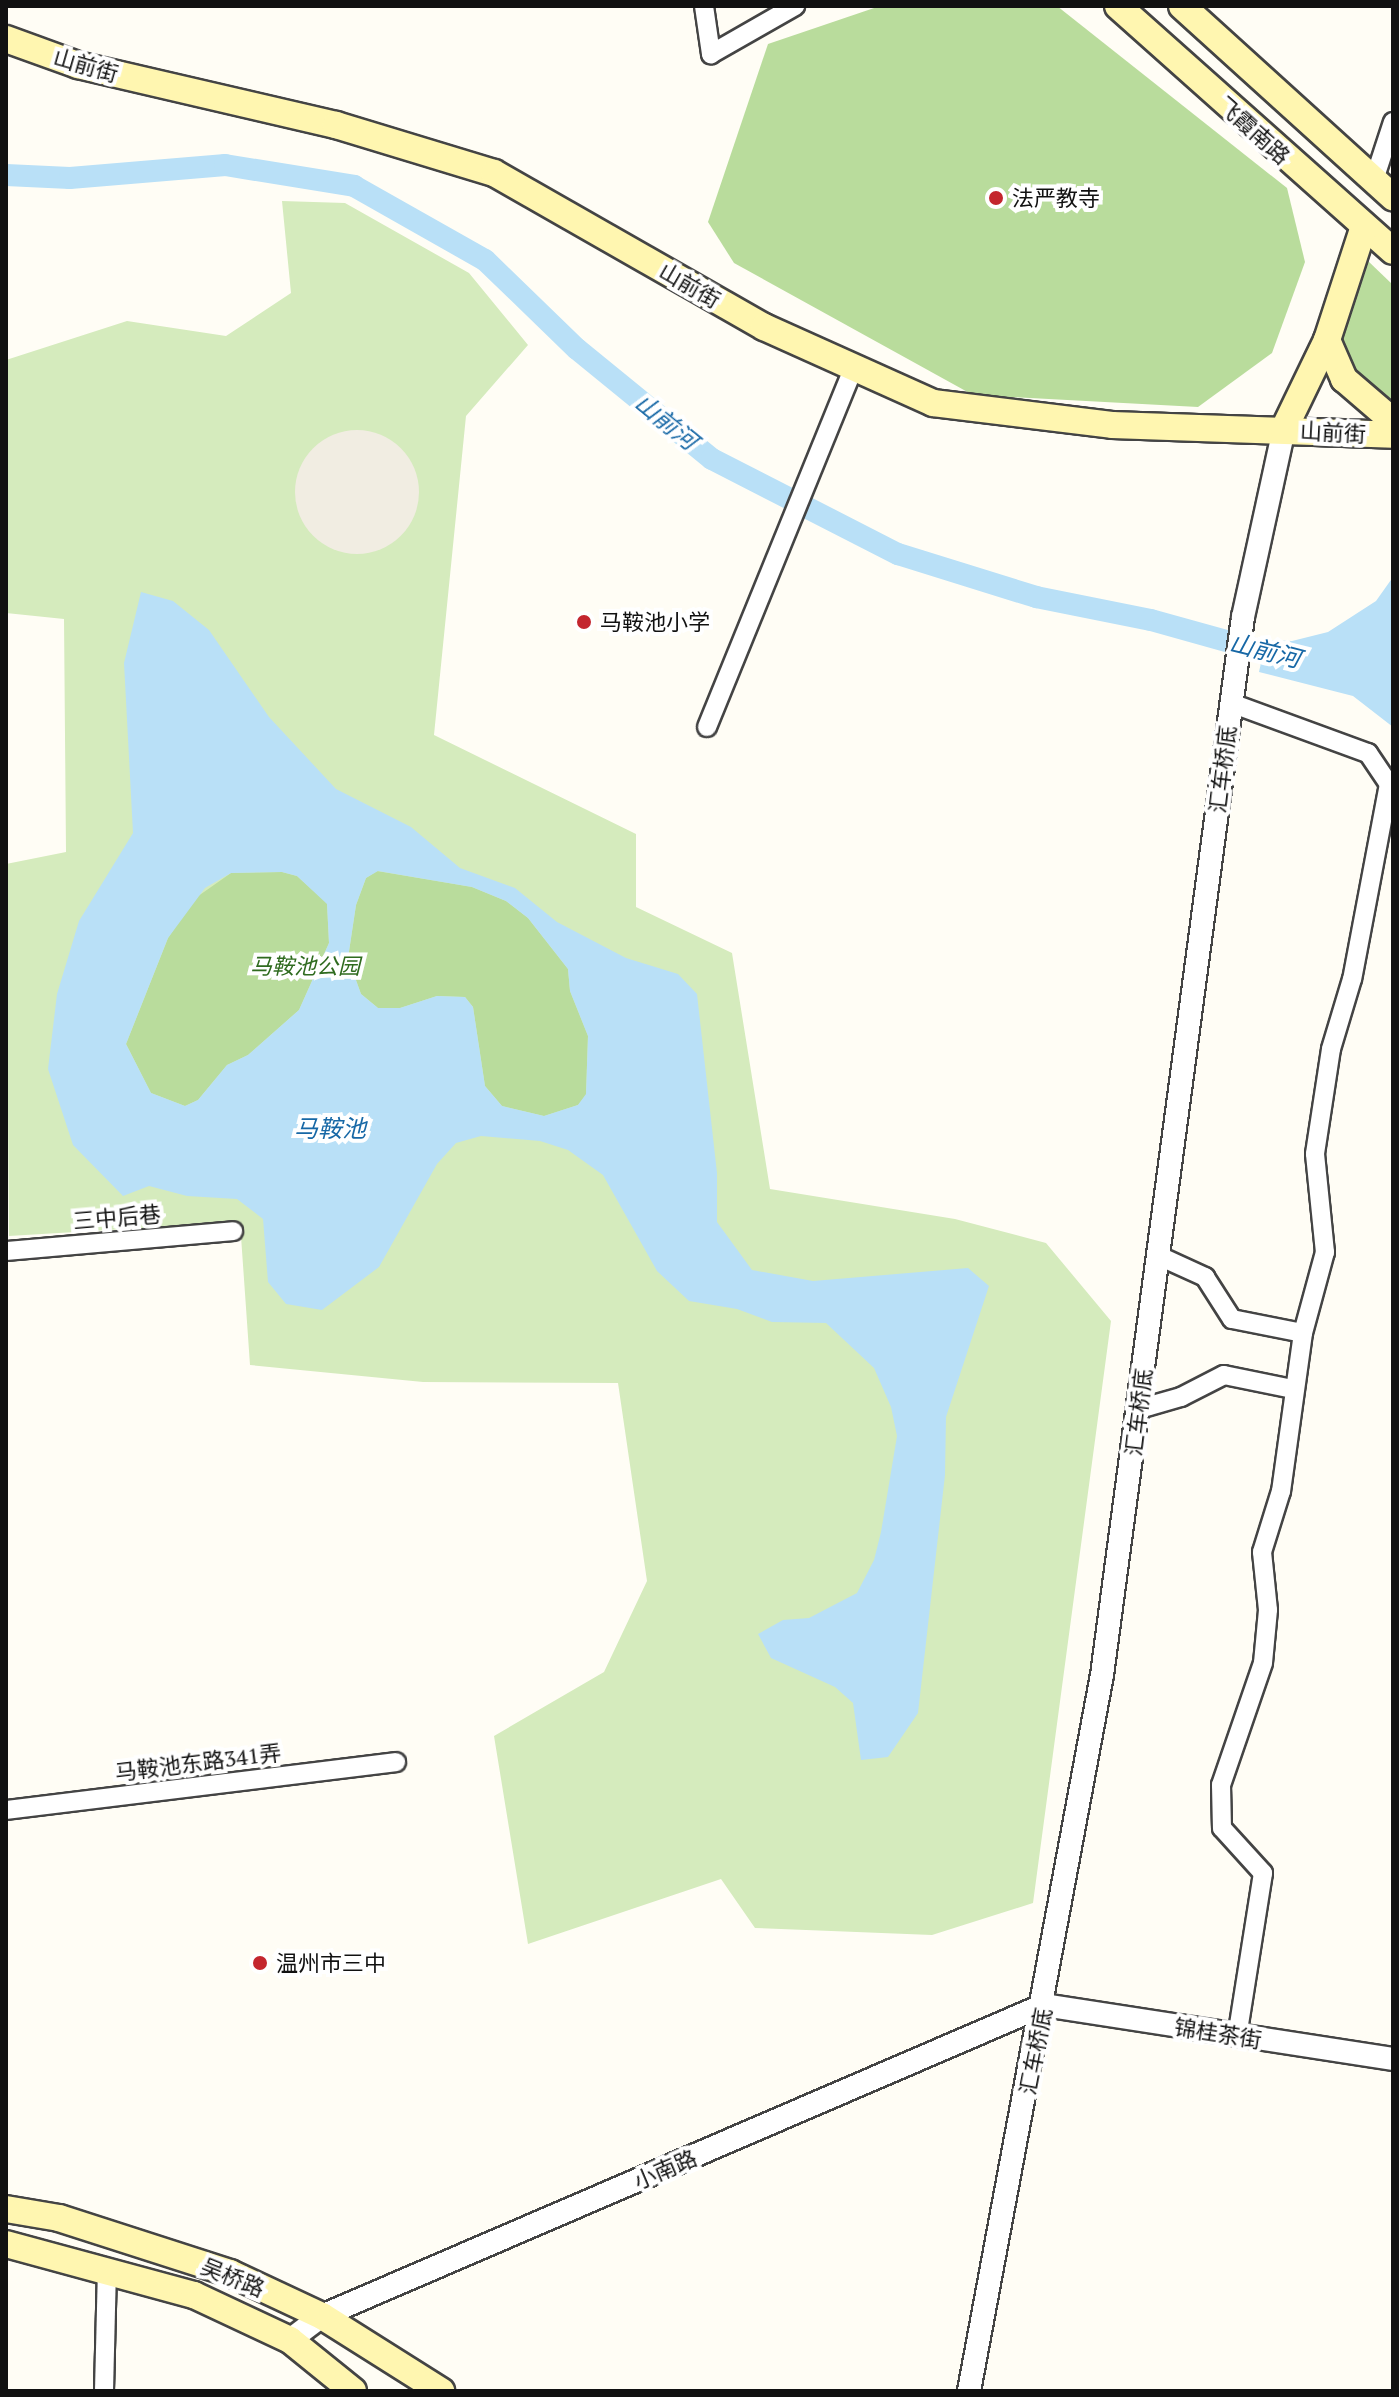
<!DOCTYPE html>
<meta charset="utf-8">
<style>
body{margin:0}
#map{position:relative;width:1399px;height:2397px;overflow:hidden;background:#fffdf5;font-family:"PT Serif","Noto Sans SC",serif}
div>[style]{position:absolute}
.green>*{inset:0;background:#d5ebbd}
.forest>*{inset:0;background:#b9dc9c}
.plaza>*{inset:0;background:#f1ede2}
.round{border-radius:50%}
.water>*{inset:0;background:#b9e0f7}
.canal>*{height:22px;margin:-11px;padding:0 11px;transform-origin:11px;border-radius:11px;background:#b9e0f7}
.roads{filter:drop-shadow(2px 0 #444) drop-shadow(-2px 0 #444) drop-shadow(0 2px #444) drop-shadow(0 -2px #444)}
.minor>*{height:18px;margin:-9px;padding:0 9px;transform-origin:9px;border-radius:9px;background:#fff}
.tertiary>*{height:22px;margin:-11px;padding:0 11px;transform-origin:11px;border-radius:11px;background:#fff}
.secondary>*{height:26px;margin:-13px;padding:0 13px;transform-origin:13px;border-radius:13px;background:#fff6b0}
.dots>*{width:22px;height:22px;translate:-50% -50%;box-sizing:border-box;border:4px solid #fff;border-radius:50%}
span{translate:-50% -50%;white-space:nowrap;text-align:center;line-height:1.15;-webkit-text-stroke:8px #fff;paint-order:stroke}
.street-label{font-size:22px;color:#111}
.poi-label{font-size:22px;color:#111}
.left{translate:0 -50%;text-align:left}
.park-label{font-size:22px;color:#2f6b1f;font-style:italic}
.water-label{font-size:24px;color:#1768a6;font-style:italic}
.frame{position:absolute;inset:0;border:8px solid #111;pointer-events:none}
</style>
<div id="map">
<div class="green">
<i style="clip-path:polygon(282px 201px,345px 203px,469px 273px,528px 345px,466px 416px,434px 735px,636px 834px,636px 907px,732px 953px,770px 1189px,955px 1219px,1046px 1243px,1111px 1321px,1033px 1903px,932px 1935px,755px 1928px,721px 1879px,528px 1944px,494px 1736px,604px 1672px,647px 1581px,618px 1383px,423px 1382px,250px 1365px,240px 1222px,9px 1236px,6px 864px,66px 852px,64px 619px,6px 613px,6px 360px,127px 321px,226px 336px,291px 293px)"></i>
</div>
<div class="forest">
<i style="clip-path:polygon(880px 6px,1057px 6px,1287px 188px,1305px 262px,1272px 353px,1198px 407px,973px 395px,734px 263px,708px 222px,768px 44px)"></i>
<i style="clip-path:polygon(1367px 260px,1393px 285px,1393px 410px,1385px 409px,1335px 348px,1359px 266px)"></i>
<i style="clip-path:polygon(377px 871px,472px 887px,506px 901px,528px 918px,568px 969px,570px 991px,588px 1036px,586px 1095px,578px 1105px,544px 1116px,502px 1106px,485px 1086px,473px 1007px,465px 997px,437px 996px,400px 1008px,378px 1008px,361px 994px,348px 958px,356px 905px,366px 878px)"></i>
<i style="clip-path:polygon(282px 872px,297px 876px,327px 903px,329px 943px,299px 1010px,248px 1055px,227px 1065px,198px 1100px,185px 1106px,151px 1093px,126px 1044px,168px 938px,194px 899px,231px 873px)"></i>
</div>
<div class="plaza">
<i class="round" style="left:295px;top:430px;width:124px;height:124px"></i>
</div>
<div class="water">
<i style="clip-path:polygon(1393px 577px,1393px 727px,1353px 696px,1259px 672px,1266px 640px,1292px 641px,1328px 632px,1376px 601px)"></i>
<i style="clip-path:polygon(evenodd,141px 592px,173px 601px,209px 630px,269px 717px,336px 789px,411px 827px,460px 868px,515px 888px,557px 922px,626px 958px,678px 974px,697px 994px,717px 1173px,717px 1222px,752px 1270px,813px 1281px,968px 1268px,989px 1286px,946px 1417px,945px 1475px,918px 1713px,888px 1757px,861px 1760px,853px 1703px,835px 1687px,771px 1658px,758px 1634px,783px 1620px,809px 1618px,857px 1593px,874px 1560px,881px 1532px,897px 1436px,891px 1407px,874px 1368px,826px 1323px,772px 1322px,737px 1309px,689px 1301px,657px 1271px,603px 1175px,568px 1150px,540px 1141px,481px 1136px,456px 1143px,437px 1164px,379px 1267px,322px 1310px,286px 1304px,268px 1282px,263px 1219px,237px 1199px,187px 1196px,149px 1186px,123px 1196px,73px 1145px,48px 1069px,57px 994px,79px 921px,133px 833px,124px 663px,141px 592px,378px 871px,472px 887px,506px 901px,528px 918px,568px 969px,570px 991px,588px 1036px,586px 1094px,578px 1105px,544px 1116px,502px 1106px,485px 1086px,473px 1007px,465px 997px,437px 996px,400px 1008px,378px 1008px,361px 994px,348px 958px,356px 905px,366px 878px,378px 871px,141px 592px,282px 872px,297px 876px,327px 904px,329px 943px,299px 1010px,248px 1055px,227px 1065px,198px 1100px,185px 1106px,151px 1093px,126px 1044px,168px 938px,205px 888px,231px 873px,282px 872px)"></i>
</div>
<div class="canal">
<i style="left:6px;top:175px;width:64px;rotate:2.7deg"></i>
<i style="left:70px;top:178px;width:156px;rotate:-4.8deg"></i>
<i style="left:225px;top:165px;width:131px;rotate:9.2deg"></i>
<i style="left:354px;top:186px;width:150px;rotate:29.5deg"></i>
<i style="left:485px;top:260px;width:128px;rotate:44.1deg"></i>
<i style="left:577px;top:349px;width:174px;rotate:39.2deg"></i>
<i style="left:712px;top:459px;width:209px;rotate:27.1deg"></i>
<i style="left:898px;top:554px;width:145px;rotate:17.3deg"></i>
<i style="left:1036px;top:597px;width:117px;rotate:11.3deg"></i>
<i style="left:1151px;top:620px;width:145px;rotate:15.6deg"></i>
</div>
<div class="roads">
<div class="minor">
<i style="left:704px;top:6px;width:49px;rotate:81.7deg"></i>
<i style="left:711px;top:54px;width:97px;rotate:-29.7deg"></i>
<i style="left:1374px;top:180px;width:61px;rotate:-71.9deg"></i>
<i style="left:1231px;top:703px;width:146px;rotate:20.1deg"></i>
<i style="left:1368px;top:753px;width:37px;rotate:56deg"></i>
<i style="left:1389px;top:784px;width:198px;rotate:100.7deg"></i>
<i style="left:1352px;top:979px;width:73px;rotate:106.7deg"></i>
<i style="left:1331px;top:1049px;width:106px;rotate:98.7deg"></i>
<i style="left:1315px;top:1154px;width:99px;rotate:84.2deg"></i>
<i style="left:1325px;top:1252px;width:84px;rotate:105.2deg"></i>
<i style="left:1303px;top:1333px;width:160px;rotate:97.9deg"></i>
<i style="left:1281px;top:1491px;width:64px;rotate:107.3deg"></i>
<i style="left:1262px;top:1552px;width:58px;rotate:84.1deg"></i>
<i style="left:1268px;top:1610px;width:53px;rotate:95.4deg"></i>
<i style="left:1263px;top:1663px;width:129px;rotate:109deg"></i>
<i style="left:1221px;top:1785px;width:43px;rotate:88.7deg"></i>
<i style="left:1222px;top:1828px;width:61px;rotate:47.7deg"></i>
<i style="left:1263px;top:1873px;width:166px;rotate:99deg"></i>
<i style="left:707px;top:727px;width:389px;rotate:-67.8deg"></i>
<i style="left:6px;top:1251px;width:228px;rotate:-5deg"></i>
<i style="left:1159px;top:1256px;width:51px;rotate:24.5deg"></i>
<i style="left:1205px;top:1277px;width:50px;rotate:57.3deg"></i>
<i style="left:1232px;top:1319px;width:72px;rotate:11.2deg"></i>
<i style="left:1139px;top:1409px;width:44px;rotate:-15.9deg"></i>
<i style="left:1181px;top:1397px;width:48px;rotate:-27.1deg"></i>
<i style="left:1224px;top:1375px;width:70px;rotate:11.5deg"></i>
<i style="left:6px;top:1810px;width:393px;rotate:-7deg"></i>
<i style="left:104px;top:2391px;width:121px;rotate:-88.6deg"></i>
</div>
<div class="tertiary">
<i style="left:290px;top:2340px;width:40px;rotate:-37deg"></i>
<i style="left:322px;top:2316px;width:786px;rotate:-23.3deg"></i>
<i style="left:1044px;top:2005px;width:353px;rotate:8.8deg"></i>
<i style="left:969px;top:2391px;width:728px;rotate:-79.48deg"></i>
<i style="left:1102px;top:1675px;width:1067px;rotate:-82.41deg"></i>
<i style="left:1243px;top:617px;width:192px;rotate:-77.7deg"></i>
</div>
<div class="secondary">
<i style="left:1118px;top:6px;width:368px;rotate:41.7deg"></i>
<i style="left:1182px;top:6px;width:285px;rotate:42.2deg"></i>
<i style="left:6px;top:39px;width:77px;rotate:19.9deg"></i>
<i style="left:78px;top:65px;width:265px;rotate:13.1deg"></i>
<i style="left:336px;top:125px;width:165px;rotate:16.9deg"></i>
<i style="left:494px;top:173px;width:311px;rotate:29.7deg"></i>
<i style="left:764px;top:327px;width:185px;rotate:24.2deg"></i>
<i style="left:933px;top:403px;width:180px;rotate:7deg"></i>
<i style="left:1112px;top:425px;width:281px;rotate:2deg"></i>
<i style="left:1327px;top:340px;width:43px;rotate:66.4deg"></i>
<i style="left:1344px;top:379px;width:65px;rotate:40.6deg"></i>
<i style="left:1284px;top:429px;width:99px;rotate:-64.2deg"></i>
<i style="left:1327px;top:340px;width:117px;rotate:-72deg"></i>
<i style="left:6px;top:2209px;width:54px;rotate:9.6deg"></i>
<i style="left:59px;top:2218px;width:180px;rotate:17.8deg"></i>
<i style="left:230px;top:2273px;width:102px;rotate:25.1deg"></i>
<i style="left:322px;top:2316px;width:141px;rotate:32.2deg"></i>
<i style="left:6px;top:2244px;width:195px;rotate:15.2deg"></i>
<i style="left:194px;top:2295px;width:106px;rotate:25.1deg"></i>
<i style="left:290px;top:2340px;width:81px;rotate:39deg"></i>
</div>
</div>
<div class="dots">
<i style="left:996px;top:198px;background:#c4262e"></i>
<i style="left:584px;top:622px;background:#c4262e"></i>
<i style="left:260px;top:1963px;background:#c4262e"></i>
</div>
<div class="street-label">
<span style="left:86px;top:65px;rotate:16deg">山前街</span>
<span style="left:1254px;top:130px;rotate:42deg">飞霞南路</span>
<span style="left:690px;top:285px;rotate:30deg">山前街</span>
<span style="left:1333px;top:432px;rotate:3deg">山前街</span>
<span style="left:1222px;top:769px;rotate:-83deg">汇车桥底</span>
<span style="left:117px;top:1217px;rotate:-5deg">三中后巷</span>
<span style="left:1138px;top:1412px;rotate:-83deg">汇车桥底</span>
<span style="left:198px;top:1762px;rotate:-7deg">马鞍池东路341弄</span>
<span style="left:1218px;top:2033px;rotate:9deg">锦桂茶街</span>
<span style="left:1035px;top:2051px;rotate:-79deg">汇车桥底</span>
<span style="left:665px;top:2169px;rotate:-23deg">小南路</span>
<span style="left:233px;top:2277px;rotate:22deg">吴桥路</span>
</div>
<div class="poi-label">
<span class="left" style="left:1012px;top:198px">法严教寺</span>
<span class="left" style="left:600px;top:622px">马鞍池小学</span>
<span class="left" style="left:276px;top:1963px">温州市三中</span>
</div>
<div class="park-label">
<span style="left:305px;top:966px">马鞍池公园</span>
</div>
<div class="water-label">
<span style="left:666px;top:422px;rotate:39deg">山前河</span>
<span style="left:1265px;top:651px;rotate:14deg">山前河</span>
<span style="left:330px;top:1129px">马鞍池</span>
</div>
<div class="frame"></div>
</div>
